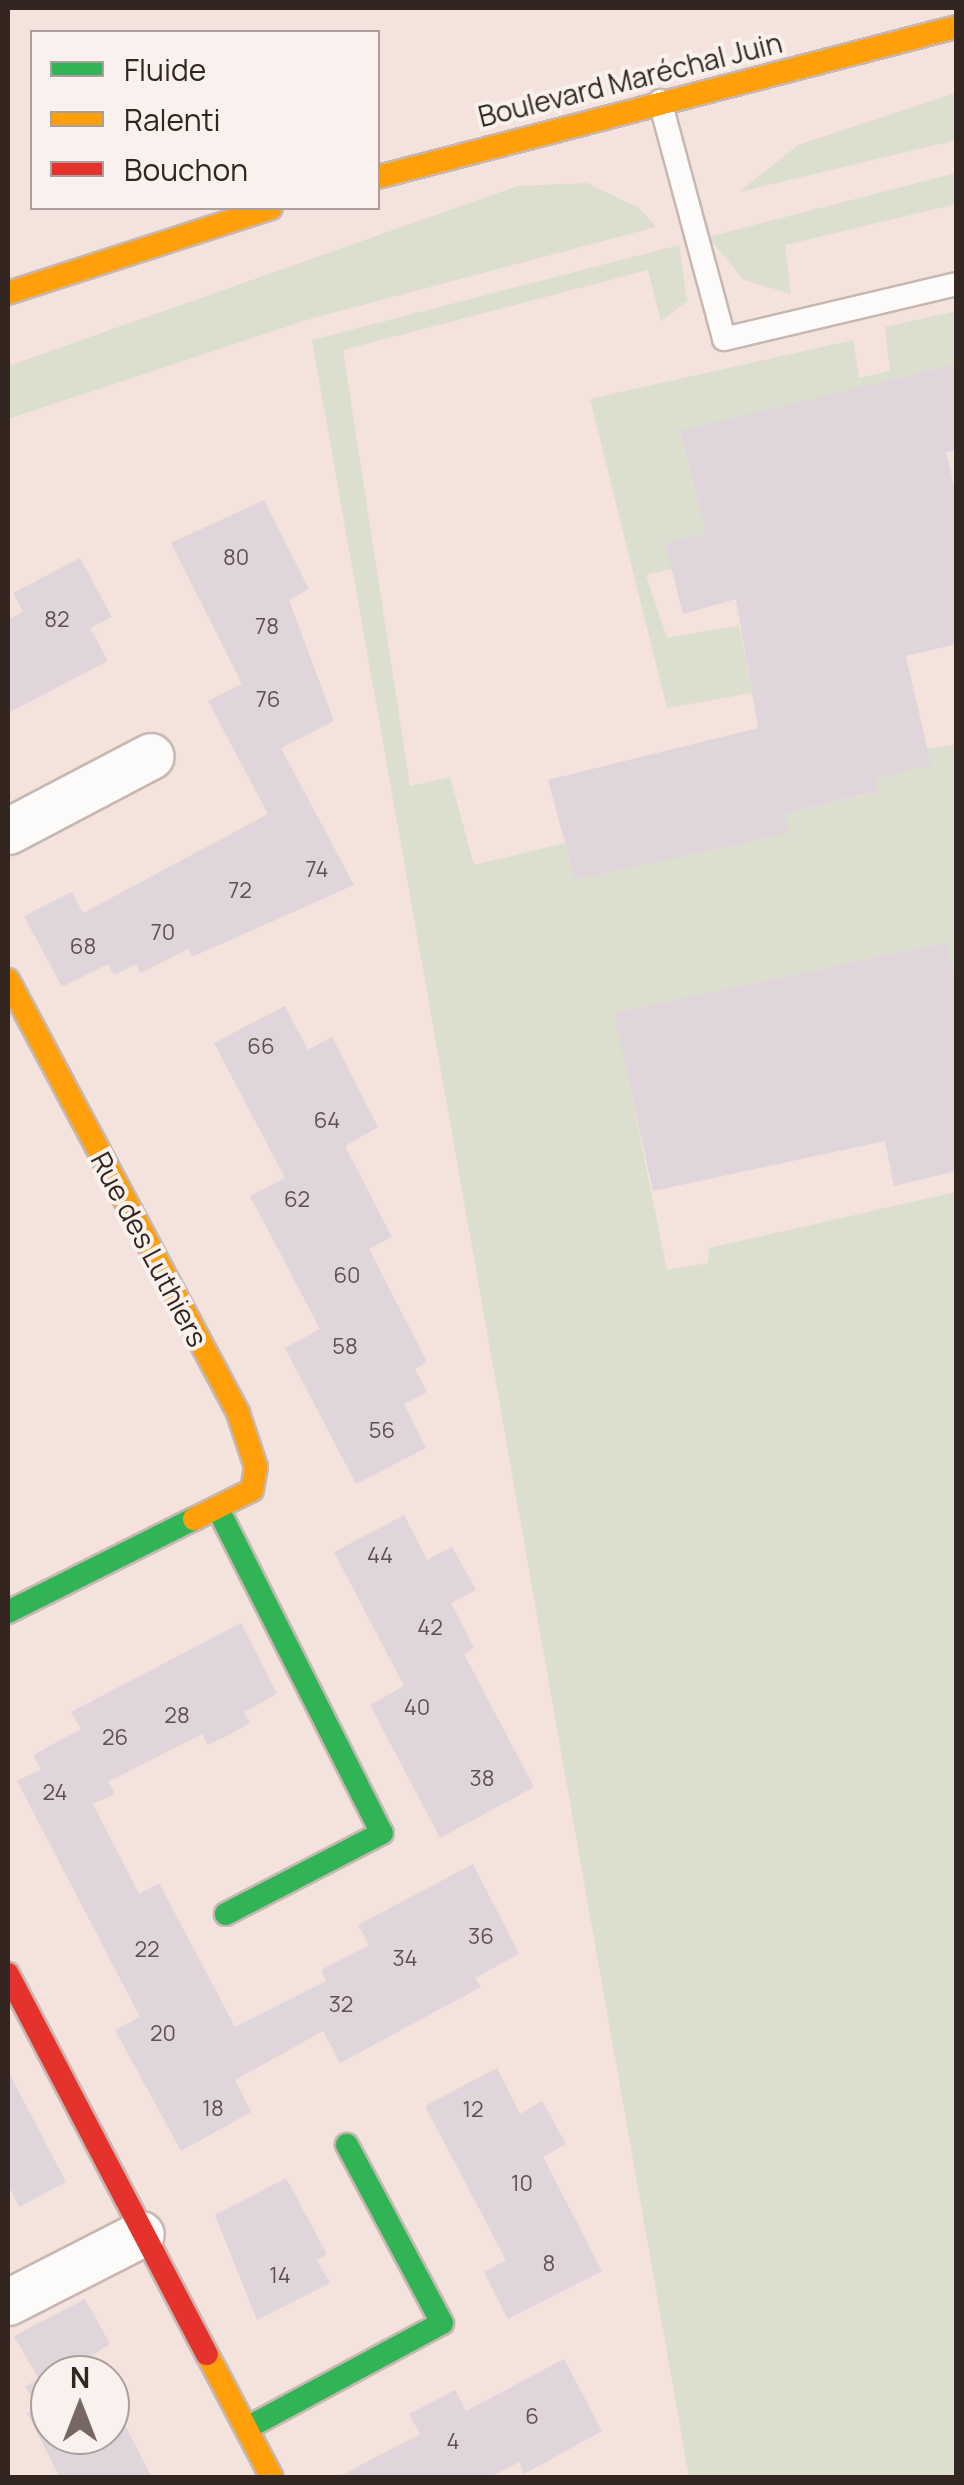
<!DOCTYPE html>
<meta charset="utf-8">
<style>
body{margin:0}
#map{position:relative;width:964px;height:2485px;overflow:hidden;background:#f4e2dc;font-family:Manrope,sans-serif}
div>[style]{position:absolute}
.green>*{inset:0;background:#dcdfcd}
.building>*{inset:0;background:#dfd5da}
.roads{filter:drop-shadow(2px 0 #c6b7b1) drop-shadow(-2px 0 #c6b7b1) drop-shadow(0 2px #c6b7b1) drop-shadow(0 -2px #c6b7b1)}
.lane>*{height:22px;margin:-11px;padding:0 11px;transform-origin:11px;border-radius:11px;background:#fdfbfa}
.street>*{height:45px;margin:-22.5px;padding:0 22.5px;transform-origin:22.5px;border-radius:22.5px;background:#fdfbfa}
.fast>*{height:22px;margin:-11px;padding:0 11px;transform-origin:11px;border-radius:11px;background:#30b455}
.slow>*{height:22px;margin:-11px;padding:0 11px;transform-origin:11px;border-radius:11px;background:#ff9f0a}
.jam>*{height:22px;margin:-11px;padding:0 11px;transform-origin:11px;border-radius:11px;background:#e5322d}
span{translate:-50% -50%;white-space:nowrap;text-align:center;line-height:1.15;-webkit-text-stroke:8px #f9f1ee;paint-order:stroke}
.number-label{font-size:22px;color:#5e514e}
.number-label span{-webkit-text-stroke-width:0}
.street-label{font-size:28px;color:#332520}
.frame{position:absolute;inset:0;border:10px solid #332520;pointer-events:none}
.legend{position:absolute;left:30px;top:30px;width:350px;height:180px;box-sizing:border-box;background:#f9f1ee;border:2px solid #aa9f9c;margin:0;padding:12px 18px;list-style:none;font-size:30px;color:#332520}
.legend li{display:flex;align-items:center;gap:20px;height:50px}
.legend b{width:50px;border:2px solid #aa9f9c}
.north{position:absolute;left:30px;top:2355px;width:100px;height:100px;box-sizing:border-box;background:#f9f1ee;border:2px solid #aa9f9c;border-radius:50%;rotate:0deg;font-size:28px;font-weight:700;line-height:40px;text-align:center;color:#332520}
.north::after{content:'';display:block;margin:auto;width:35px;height:45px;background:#776762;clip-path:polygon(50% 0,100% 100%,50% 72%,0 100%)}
</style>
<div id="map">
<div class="green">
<i style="clip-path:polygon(956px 93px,956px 140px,739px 192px,798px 145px)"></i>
<i style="clip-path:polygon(956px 173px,956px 204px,785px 245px,791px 294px,744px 280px,708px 237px)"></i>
<i style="clip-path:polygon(587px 183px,639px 208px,656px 227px,310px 319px,8px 419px,8px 366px,518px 186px)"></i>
<i style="clip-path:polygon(679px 245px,687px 301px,661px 321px,648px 270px,343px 350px,410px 786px,450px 777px,474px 865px,565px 843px,575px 880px,788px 833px,785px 814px,877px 792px,876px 779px,930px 765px,926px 749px,956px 744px,956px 982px,946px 942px,615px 1013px,667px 1270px,708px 1263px,709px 1248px,956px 1192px,956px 2477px,689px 2477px,312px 340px)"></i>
<i style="clip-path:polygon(956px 311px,956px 364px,680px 432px,700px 509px,736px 525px,666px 543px,672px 569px,646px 575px,667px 638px,739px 625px,752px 693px,667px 708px,590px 399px,853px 340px,859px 378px,890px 371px,885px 327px)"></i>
</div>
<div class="building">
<i style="clip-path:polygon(956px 364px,956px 450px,946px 452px,956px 494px,956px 644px,906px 656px,931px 765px,876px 779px,878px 791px,785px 814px,789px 833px,575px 880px,548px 780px,758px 728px,736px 599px,683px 614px,665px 543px,706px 533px,680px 431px)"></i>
<i style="clip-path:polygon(264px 500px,309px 589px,289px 600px,334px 721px,281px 748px,354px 885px,192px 957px,188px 949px,141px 973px,136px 964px,114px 975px,108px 964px,62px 987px,24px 916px,72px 892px,83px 913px,268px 814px,208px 701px,242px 684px,171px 543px)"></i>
<i style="clip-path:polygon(80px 558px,112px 617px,90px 628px,108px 661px,8px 713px,8px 620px,23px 612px,13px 593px)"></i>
<i style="clip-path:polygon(947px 942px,956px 982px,956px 1171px,894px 1186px,885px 1141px,653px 1191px,614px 1013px)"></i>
<i style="clip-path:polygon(285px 1006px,308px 1050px,332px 1037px,378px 1127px,345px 1146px,392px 1237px,369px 1249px,427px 1362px,415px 1369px,427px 1392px,404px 1404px,426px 1448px,356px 1484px,285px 1348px,320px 1329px,250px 1196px,285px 1178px,214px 1043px)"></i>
<i style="clip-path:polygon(404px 1515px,427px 1560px,452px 1547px,476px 1590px,451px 1603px,474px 1648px,464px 1654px,534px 1787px,440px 1838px,370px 1705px,404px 1686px,334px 1552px)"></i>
<i style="clip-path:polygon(241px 1623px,277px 1694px,244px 1712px,250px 1723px,231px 1734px,208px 1745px,202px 1734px,108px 1782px,115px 1794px,93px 1804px,139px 1894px,159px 1883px,235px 2027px,326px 1981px,321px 1970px,369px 1945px,358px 1925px,473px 1864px,519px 1954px,475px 1978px,481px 1987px,340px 2063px,323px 2031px,235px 2080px,251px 2112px,181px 2151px,115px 2030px,140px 2017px,17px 1781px,41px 1769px,33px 1755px,81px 1729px,71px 1712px)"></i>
<i style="clip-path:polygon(497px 2068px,520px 2114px,542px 2101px,566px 2144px,543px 2157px,602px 2271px,508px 2319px,484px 2272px,506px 2260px,425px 2106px)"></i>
<i style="clip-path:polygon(8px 2071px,66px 2182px,19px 2207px,8px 2184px)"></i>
<i style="clip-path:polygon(286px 2178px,327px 2254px,317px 2260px,330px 2283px,257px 2320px,215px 2215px)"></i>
<i style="clip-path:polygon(85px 2299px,110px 2344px,89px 2357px,99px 2375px,50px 2375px,50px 2435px,110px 2435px,110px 2396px,152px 2478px,60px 2478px,27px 2413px,38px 2408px,25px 2386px,39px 2379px,14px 2336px)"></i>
<i style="clip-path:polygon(564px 2359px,602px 2431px,524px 2474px,519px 2462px,488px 2478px,336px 2478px,420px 2434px,409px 2414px,455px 2390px,466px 2411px)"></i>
</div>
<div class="roads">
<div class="lane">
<i style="left:660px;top:101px;width:246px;rotate:74.9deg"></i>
<i style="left:724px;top:339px;width:238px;rotate:-13.3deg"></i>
</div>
<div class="street">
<i style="left:8px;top:831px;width:161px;rotate:-27.7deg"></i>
<i style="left:8px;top:2302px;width:149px;rotate:-27.1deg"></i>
</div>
<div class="fast">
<i style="left:218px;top:1509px;width:363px;rotate:63.2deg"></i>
<i style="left:382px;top:1833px;width:176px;rotate:152.6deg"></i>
<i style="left:8px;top:1612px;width:208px;rotate:-26.6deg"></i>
<i style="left:247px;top:2428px;width:221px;rotate:-28.3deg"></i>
<i style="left:442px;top:2323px;width:202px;rotate:-118.1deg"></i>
</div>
<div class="slow">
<i style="left:378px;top:177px;width:597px;rotate:-14.55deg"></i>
<i style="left:8px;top:293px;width:276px;rotate:-17.9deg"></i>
<i style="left:8px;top:980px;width:490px;rotate:62deg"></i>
<i style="left:238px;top:1413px;width:57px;rotate:71.6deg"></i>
<i style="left:256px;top:1467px;width:23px;rotate:100deg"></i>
<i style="left:252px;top:1490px;width:65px;rotate:153.4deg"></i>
<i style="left:207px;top:2354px;width:140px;rotate:62.3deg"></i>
</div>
<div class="jam">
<i style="left:8px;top:1974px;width:429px;rotate:62.4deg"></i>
</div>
</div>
<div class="number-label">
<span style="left:236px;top:558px">80</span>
<span style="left:57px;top:620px">82</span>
<span style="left:267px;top:627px">78</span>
<span style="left:268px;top:700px">76</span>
<span style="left:317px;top:870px">74</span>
<span style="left:240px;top:891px">72</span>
<span style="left:163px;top:933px">70</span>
<span style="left:83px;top:947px">68</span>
<span style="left:261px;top:1047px">66</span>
<span style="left:327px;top:1121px">64</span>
<span style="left:297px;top:1200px">62</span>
<span style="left:347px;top:1276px">60</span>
<span style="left:345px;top:1347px">58</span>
<span style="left:382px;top:1431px">56</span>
<span style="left:380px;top:1556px">44</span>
<span style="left:430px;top:1628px">42</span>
<span style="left:417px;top:1708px">40</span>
<span style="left:177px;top:1716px">28</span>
<span style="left:115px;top:1738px">26</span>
<span style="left:482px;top:1779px">38</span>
<span style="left:55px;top:1793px">24</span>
<span style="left:481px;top:1937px">36</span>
<span style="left:147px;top:1950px">22</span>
<span style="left:405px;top:1959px">34</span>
<span style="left:341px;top:2005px">32</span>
<span style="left:163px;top:2034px">20</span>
<span style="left:213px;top:2109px">18</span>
<span style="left:473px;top:2110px">12</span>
<span style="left:522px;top:2184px">10</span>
<span style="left:549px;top:2264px">8</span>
<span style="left:280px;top:2276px">14</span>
<span style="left:532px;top:2417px">6</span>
<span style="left:453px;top:2442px">4</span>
</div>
<div class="street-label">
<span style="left:630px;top:79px;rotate:-14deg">Boulevard Maréchal Juin</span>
<span style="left:150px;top:1249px;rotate:62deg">Rue des Luthiers</span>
</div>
<div class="frame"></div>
<ul class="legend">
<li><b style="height:12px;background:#30b455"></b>Fluide</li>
<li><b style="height:12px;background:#ff9f0a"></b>Ralenti</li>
<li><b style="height:12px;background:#e5322d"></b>Bouchon</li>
</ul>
<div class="north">N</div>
</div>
